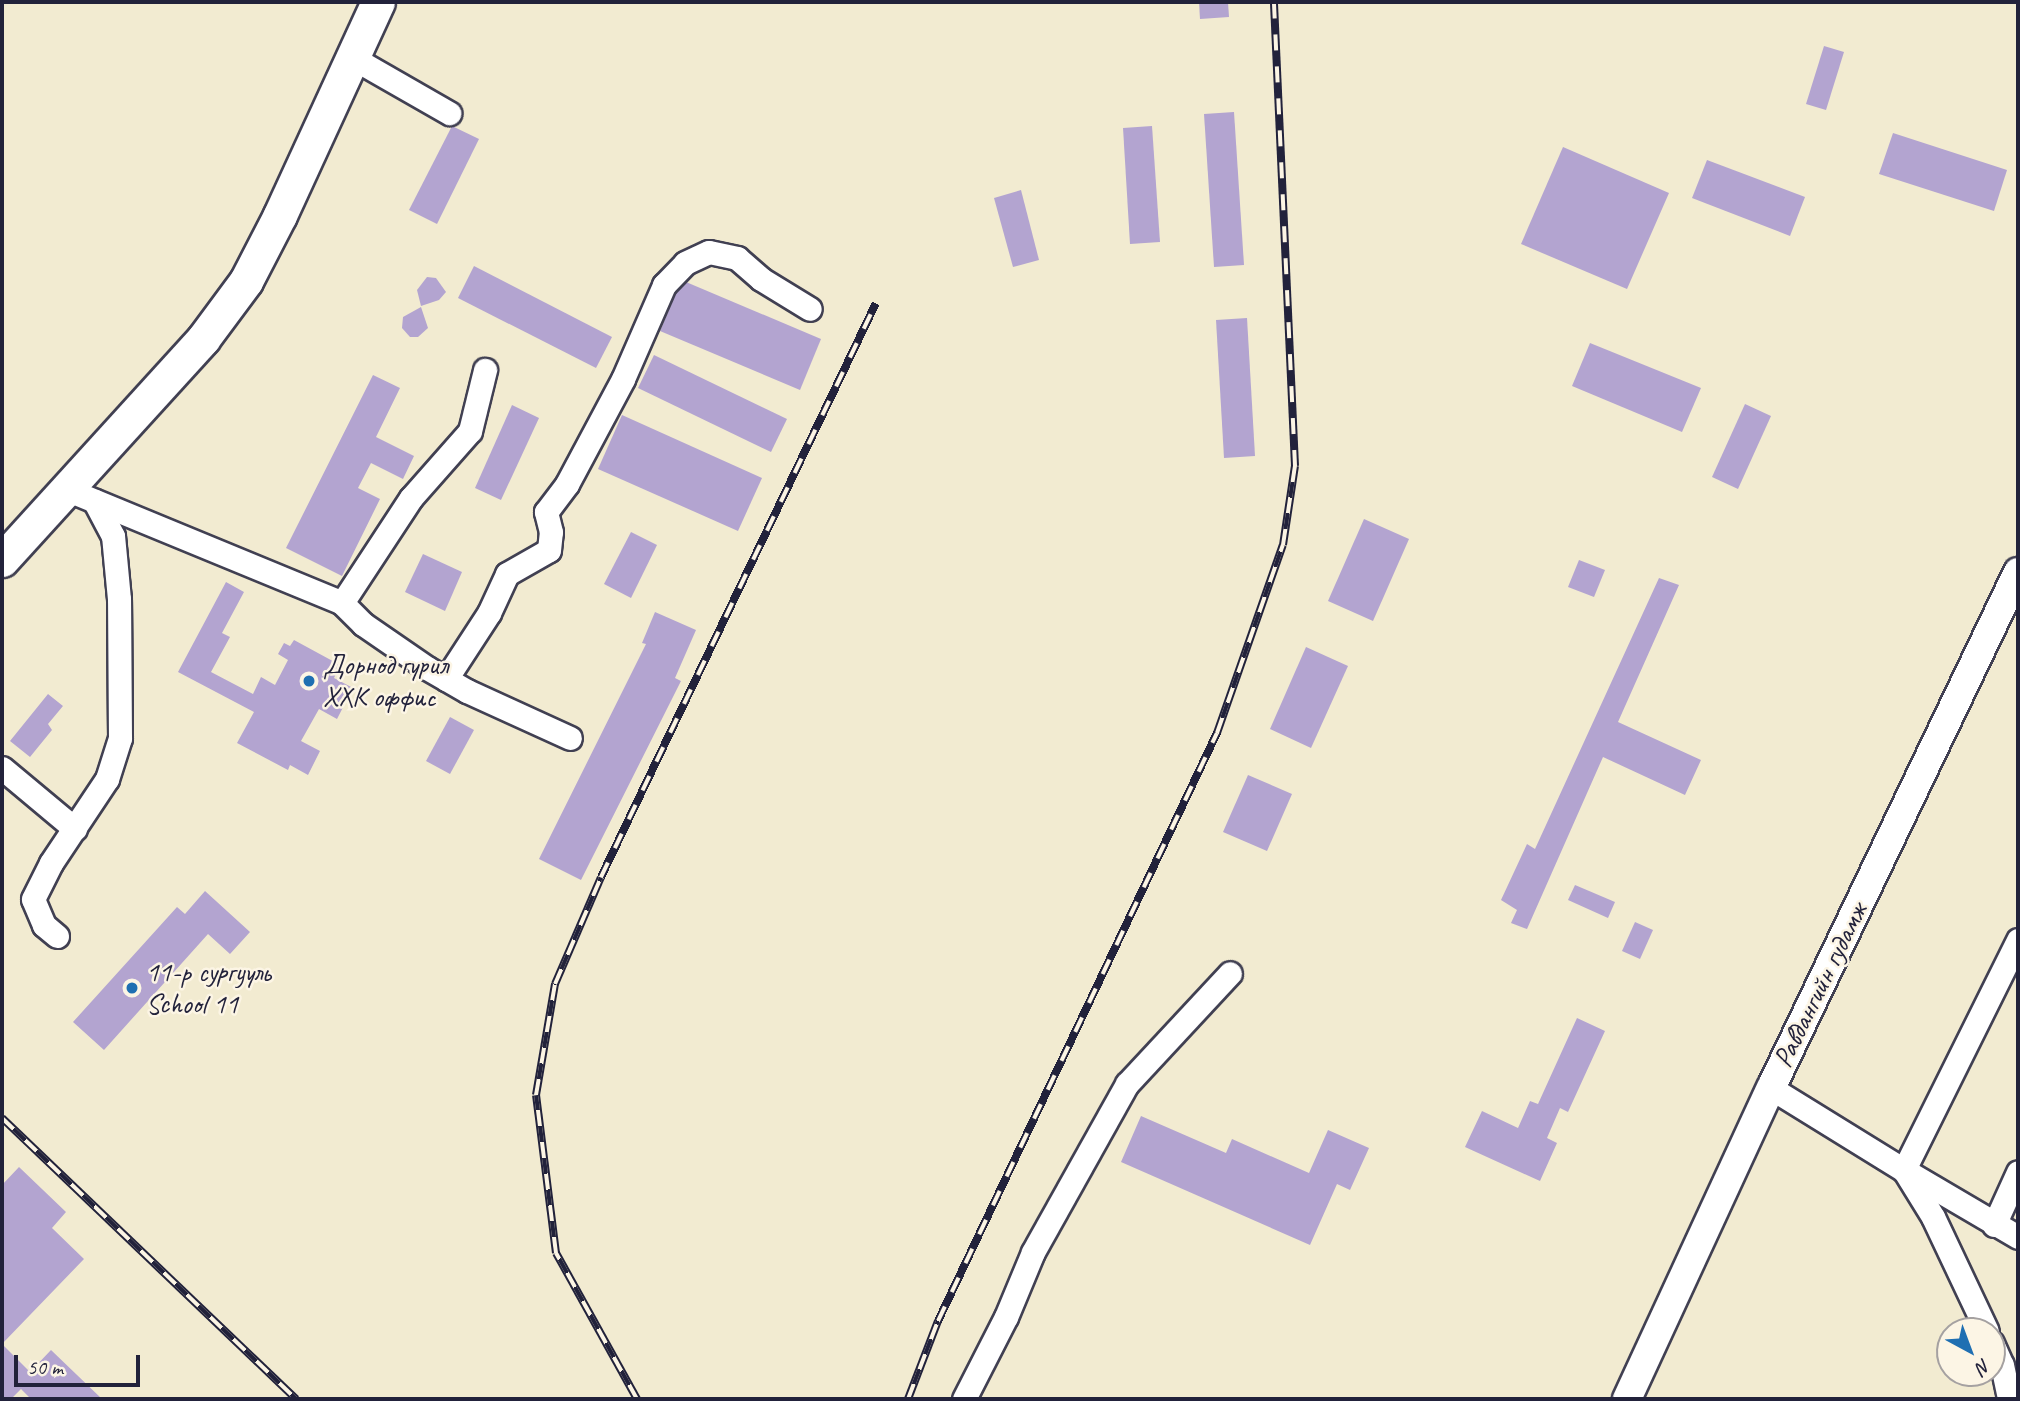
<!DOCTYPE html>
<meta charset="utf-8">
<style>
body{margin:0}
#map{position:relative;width:2020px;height:1401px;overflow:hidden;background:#f2ebd1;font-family:Caveat,sans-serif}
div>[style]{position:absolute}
.building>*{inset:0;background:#b3a4d0}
.roads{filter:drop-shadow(2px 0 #414052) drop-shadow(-2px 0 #414052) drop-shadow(0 2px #414052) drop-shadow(0 -2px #414052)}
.minor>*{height:23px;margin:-11.5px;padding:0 11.5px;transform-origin:11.5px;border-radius:11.5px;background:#fff}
.major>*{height:28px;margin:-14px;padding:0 14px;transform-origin:14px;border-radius:14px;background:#fff}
.highway>*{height:33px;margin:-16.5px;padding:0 16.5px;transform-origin:16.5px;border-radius:16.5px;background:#fff}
.rail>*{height:8px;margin-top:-4px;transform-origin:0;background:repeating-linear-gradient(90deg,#fcf5e5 0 16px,#22223b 0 32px);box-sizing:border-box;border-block:2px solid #22223b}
.dots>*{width:19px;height:19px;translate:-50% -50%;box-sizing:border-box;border:4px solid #fcf5e5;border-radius:50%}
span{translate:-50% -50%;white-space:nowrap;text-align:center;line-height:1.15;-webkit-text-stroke:5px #fcf5e5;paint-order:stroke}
.poi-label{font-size:28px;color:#22223b}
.left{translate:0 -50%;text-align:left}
.street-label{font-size:28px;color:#22223b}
.frame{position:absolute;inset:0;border:4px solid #22223b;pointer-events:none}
.north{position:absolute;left:1936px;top:1317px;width:70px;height:70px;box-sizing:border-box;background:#fcf5e5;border:2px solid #a5a1a1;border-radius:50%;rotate:139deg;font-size:19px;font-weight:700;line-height:28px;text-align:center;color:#22223b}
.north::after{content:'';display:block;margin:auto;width:24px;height:32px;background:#1f6fb2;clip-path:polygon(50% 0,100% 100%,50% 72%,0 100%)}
.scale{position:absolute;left:14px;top:1355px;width:126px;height:32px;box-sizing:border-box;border:4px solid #22223b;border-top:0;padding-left:9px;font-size:21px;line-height:24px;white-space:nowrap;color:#22223b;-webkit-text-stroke:5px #fcf5e5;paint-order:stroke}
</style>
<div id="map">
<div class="building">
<i style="clip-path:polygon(1199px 2px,1228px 2px,1229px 17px,1200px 19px)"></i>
<i style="clip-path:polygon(1824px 46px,1844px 52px,1826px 110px,1806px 104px)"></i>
<i style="clip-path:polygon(1234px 112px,1244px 265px,1214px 267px,1204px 114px)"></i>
<i style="clip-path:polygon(452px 126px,479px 139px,437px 224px,409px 210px)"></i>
<i style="clip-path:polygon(1152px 126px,1160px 242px,1130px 244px,1123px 128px)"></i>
<i style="clip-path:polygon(1893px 133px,2007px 170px,1994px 211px,1879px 174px)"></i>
<i style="clip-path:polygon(1563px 147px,1669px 193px,1627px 289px,1521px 244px)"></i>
<i style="clip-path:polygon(1707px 160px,1805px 197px,1790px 236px,1692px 198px)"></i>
<i style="clip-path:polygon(1021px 190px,1039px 260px,1013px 267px,994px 198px)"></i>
<i style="clip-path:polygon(474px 266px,612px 337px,596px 368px,458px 298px)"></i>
<i style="clip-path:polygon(427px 277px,436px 278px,446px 292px,439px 300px,421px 306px,417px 290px)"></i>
<i style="clip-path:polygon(686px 282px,821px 339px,800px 390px,660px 331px,676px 293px)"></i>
<i style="clip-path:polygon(421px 307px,428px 328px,418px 337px,410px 337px,402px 328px,403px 317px)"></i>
<i style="clip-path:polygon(1247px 318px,1255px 456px,1224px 458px,1216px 320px)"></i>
<i style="clip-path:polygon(1590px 343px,1701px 388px,1682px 432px,1572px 386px)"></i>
<i style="clip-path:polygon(654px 355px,787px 419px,771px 452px,638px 388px)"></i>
<i style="clip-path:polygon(373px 375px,400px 388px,376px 437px,414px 456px,403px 479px,371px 463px,358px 488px,380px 499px,342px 576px,286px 548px)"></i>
<i style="clip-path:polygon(1745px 404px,1771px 416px,1738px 489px,1712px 477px)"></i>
<i style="clip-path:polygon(512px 405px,539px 418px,501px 500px,475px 488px)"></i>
<i style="clip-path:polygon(622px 415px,762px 478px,738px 531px,598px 469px)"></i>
<i style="clip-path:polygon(1364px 519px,1409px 539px,1373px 621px,1328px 601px)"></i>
<i style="clip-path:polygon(631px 532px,657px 545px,631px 598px,604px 584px)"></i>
<i style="clip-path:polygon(423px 554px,462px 572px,445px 611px,405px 592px)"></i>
<i style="clip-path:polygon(1579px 560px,1605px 570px,1594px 597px,1568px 587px)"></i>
<i style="clip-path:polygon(1659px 578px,1679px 585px,1618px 722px,1701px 760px,1685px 795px,1603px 757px,1527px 929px,1511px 923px,1517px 910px,1501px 900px,1527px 844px,1535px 849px)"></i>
<i style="clip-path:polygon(226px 582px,244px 592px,222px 633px,230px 637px,211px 672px,253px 694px,261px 677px,275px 685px,288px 660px,278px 654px,284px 643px,290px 646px,294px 640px,340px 665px,334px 678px,353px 688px,337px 719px,319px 709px,301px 741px,320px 751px,308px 775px,290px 765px,288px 770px,237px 743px,254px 712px,178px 672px)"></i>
<i style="clip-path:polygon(655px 612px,696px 630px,675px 678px,681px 681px,581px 880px,539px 859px,646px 644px,642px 643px)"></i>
<i style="clip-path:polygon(1306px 647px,1348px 666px,1311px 748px,1270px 729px)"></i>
<i style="clip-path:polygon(48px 694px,63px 706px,48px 724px,52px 730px,30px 757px,10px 741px)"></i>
<i style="clip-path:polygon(450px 717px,474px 730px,450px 774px,426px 761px)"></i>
<i style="clip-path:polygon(1248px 775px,1292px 794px,1267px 851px,1223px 832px)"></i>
<i style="clip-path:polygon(1575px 885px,1615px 902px,1608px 918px,1568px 900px)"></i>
<i style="clip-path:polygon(205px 891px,250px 932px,230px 954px,208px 934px,104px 1050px,73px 1022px,177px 907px,185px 914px)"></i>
<i style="clip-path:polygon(1635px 922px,1653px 930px,1640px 959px,1622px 951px)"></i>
<i style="clip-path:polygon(1577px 1018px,1605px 1031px,1568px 1112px,1560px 1108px,1547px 1138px,1557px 1143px,1540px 1181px,1465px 1147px,1482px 1111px,1518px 1128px,1530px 1101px,1538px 1104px)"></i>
<i style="clip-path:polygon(1141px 1116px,1226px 1153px,1232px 1139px,1309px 1173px,1328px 1130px,1369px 1148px,1350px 1190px,1337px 1184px,1310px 1245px,1121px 1162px)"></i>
<i style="clip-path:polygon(19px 1167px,66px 1212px,52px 1228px,84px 1259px,2px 1344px,2px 1185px)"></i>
<i style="clip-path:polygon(2px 1344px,30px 1372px,51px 1350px,102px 1399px,31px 1399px,21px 1389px,11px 1399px,2px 1399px)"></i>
</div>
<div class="roads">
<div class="minor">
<i style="left:353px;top:58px;width:111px;rotate:29.8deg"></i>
<i style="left:66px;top:489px;width:299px;rotate:22.4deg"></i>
<i style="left:342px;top:603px;width:30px;rotate:45deg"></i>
<i style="left:363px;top:624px;width:78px;rotate:34.5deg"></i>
<i style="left:427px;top:668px;width:46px;rotate:29.9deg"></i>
<i style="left:467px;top:691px;width:113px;rotate:24.5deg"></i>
<i style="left:342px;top:603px;width:126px;rotate:-56.7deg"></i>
<i style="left:411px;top:498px;width:89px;rotate:-48.6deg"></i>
<i style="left:470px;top:431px;width:63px;rotate:-76.2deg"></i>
<i style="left:446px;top:679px;width:79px;rotate:-56.9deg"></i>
<i style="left:489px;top:613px;width:43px;rotate:-65.2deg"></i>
<i style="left:507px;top:574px;width:48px;rotate:-29.7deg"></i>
<i style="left:549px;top:550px;width:18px;rotate:-84deg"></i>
<i style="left:551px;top:532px;width:21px;rotate:-104deg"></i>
<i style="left:546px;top:512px;width:35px;rotate:-53deg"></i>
<i style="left:567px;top:484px;width:119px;rotate:-61.9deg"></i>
<i style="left:623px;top:379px;width:103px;rotate:-66.4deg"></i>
<i style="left:664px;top:285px;width:30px;rotate:-46deg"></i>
<i style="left:685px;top:263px;width:26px;rotate:-25deg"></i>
<i style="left:709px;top:252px;width:29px;rotate:12deg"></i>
<i style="left:737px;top:258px;width:32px;rotate:41deg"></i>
<i style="left:761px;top:279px;width:57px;rotate:31.5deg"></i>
<i style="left:2px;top:768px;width:95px;rotate:39.9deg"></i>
<i style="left:57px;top:936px;width:17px;rotate:-140deg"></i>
<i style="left:44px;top:925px;width:28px;rotate:-113deg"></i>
<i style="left:33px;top:899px;width:40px;rotate:-63.4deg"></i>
<i style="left:51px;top:863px;width:101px;rotate:-56.3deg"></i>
<i style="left:107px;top:779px;width:43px;rotate:-72.4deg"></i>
<i style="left:120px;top:738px;width:139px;rotate:-90.4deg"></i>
<i style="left:119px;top:599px;width:63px;rotate:-95.4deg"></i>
<i style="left:113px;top:536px;width:40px;rotate:-118deg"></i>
<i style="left:2018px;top:940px;width:257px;rotate:116.4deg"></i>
<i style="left:1904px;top:1170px;width:132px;rotate:30.4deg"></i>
<i style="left:1771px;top:1088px;width:156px;rotate:31.7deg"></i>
<i style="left:1904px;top:1170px;width:55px;rotate:58.3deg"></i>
<i style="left:1933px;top:1217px;width:126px;rotate:64.7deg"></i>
<i style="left:1994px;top:1225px;width:58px;rotate:-65.6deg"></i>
<i style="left:1992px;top:1343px;width:24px;rotate:66deg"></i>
<i style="left:2002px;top:1365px;width:35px;rotate:78deg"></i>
<i style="left:964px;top:1399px;width:92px;rotate:-62.9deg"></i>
<i style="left:1006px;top:1317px;width:70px;rotate:-67.4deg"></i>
<i style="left:1033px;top:1252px;width:193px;rotate:-60.8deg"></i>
<i style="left:1127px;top:1084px;width:151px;rotate:-47.1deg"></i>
</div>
<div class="major">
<i style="left:1627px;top:1399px;width:343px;rotate:-65.2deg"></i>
<i style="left:1771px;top:1088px;width:572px;rotate:-64.42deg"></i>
</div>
<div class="highway">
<i style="left:2px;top:560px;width:299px;rotate:-47.7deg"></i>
<i style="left:203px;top:339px;width:72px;rotate:-53.4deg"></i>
<i style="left:246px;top:281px;width:74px;rotate:-62.7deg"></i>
<i style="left:280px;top:215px;width:234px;rotate:-65.3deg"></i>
</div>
</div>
<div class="rail">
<i style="left:2px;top:1118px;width:407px;rotate:43.7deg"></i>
<i style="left:637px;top:1399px;width:167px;rotate:-119deg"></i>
<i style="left:556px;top:1253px;width:159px;rotate:-97.2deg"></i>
<i style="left:536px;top:1095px;width:113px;rotate:-80.3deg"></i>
<i style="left:555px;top:984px;width:116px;rotate:-66.7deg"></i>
<i style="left:601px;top:877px;width:636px;rotate:-64.4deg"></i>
<i style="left:908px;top:1399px;width:84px;rotate:-69deg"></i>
<i style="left:938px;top:1321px;width:651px;rotate:-64.62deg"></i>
<i style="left:1217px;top:733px;width:199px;rotate:-70.7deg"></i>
<i style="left:1283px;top:545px;width:80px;rotate:-81.4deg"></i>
<i style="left:1295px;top:466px;width:464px;rotate:-92.6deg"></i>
</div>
<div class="dots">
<i style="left:309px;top:681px;background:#1f6fb2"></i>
<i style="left:132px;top:988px;background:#1f6fb2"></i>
</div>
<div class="poi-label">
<span class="left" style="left:323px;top:681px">Дорнод гурил<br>ХХК оффис</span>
<span class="left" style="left:146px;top:988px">11-р сургууль<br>School 11</span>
</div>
<div class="street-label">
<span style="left:1820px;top:985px;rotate:-64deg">Равдангийн гудамж</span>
</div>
<div class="frame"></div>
<div class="north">N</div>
<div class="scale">50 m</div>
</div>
